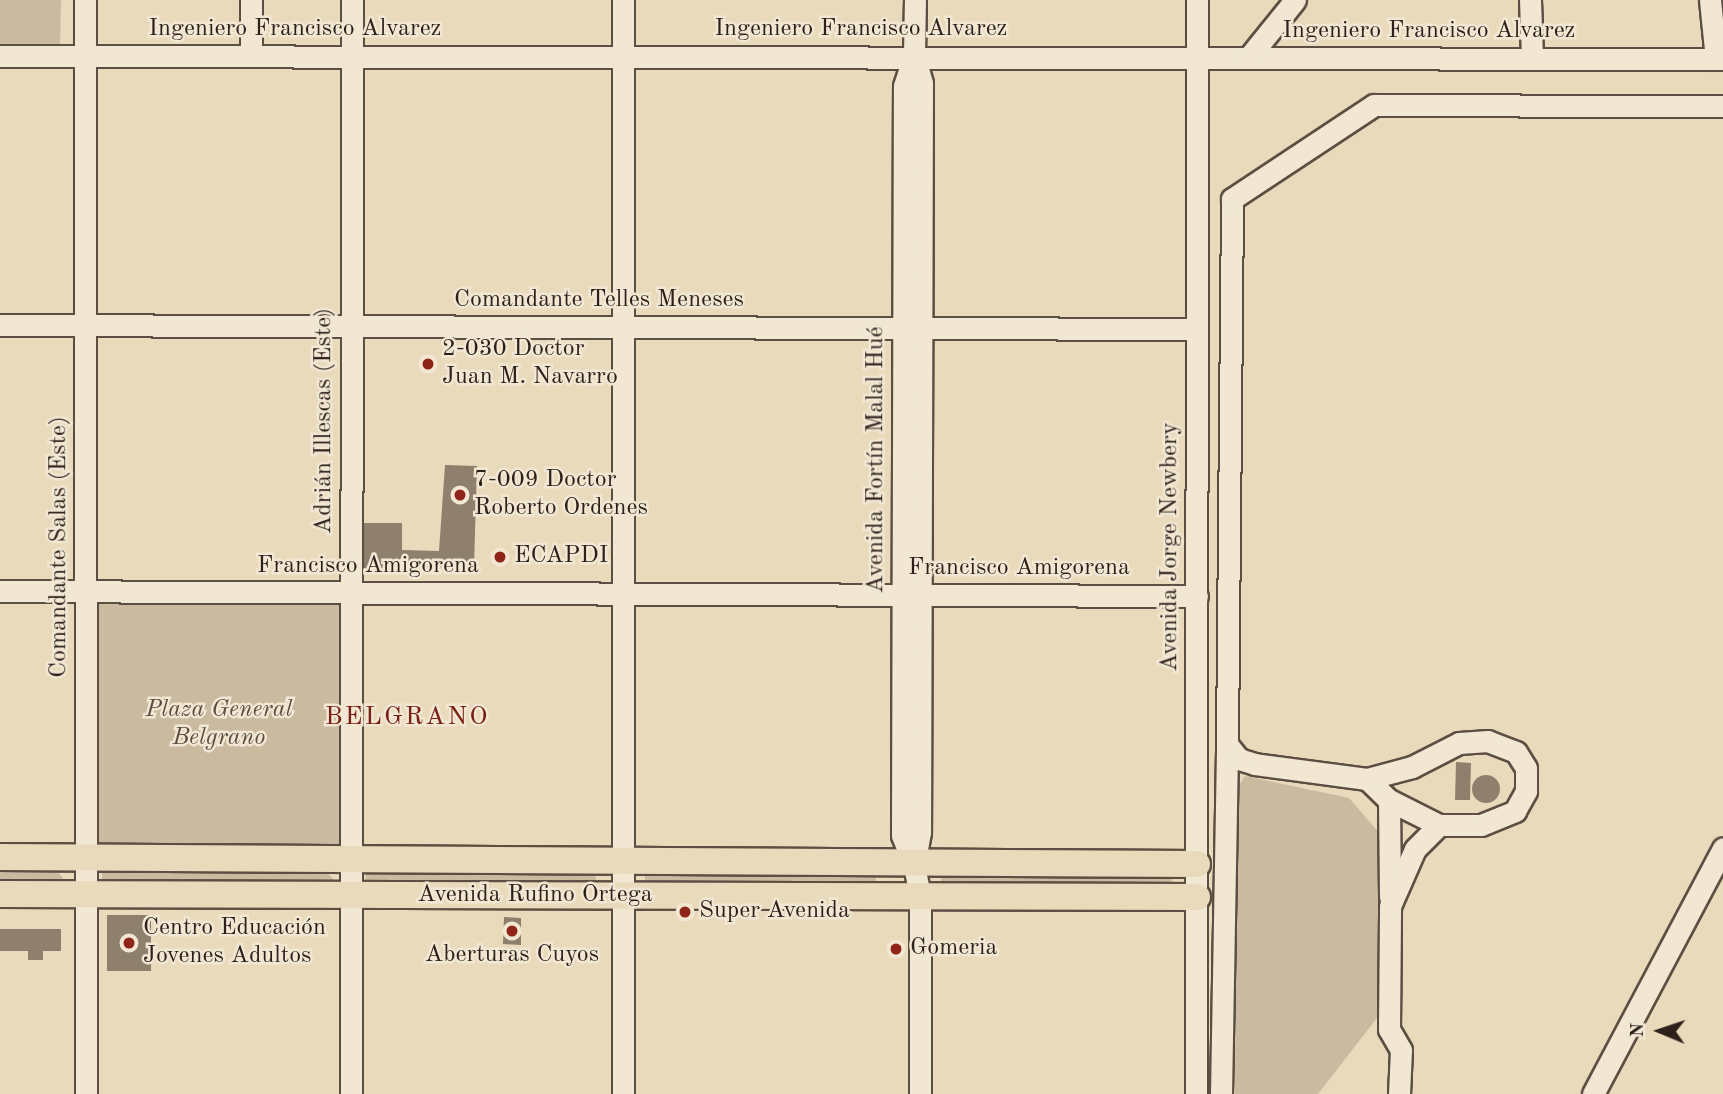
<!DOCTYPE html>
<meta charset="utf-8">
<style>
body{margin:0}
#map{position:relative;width:1723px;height:1094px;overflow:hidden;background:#eadabc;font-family:"Old Standard TT",serif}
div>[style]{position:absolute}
.green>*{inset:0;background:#cabaa0}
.building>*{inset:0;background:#8f806e}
.round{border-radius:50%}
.roads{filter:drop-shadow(2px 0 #5c4e42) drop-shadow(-2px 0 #5c4e42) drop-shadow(0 2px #5c4e42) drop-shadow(0 -2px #5c4e42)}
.minor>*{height:21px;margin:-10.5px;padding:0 10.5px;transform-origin:10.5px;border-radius:10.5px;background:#f1e7d3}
.major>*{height:26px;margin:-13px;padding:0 13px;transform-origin:13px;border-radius:13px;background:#eadabc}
.dots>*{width:19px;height:19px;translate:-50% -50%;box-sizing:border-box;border:4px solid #f1e7d3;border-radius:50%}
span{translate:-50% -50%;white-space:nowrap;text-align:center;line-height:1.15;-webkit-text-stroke:5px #f1e7d3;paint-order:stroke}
.street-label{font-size:24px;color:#2d1f1a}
.poi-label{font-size:24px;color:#2d1f1a}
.left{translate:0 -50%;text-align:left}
.park-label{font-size:24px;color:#5c4e42;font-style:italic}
.neighbourhood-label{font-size:26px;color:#7a1f14;letter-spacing:2px}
.north{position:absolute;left:1625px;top:996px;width:70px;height:70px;-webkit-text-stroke:5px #f1e7d3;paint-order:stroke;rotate:272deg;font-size:19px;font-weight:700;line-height:28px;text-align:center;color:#2d1f1a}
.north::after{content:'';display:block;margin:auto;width:24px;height:32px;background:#2d1f1a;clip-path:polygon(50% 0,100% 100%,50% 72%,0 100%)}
</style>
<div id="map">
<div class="green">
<i style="clip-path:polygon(0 0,61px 0,60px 46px,0 46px)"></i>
<i style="clip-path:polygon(86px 592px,351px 593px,352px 858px,87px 857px)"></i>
<i style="clip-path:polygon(1245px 776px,1349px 798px,1381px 835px,1377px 1018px,1318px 1094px,1235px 1094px,1236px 790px)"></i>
<i style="clip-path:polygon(0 870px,56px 870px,63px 878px,60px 883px,0 885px)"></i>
<i style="clip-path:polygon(108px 871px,326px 871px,333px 879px,330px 884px,102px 883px,102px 873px)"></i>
<i style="clip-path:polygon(371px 871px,594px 874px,596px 879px,594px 884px,365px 883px,366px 873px)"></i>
<i style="clip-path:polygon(645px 873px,874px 874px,876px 880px,873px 885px,645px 884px)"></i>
<i style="clip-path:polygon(941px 874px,1170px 875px,1172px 880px,1169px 886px,941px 885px)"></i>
</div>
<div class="building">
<i style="clip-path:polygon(445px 465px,477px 466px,474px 567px,364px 568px,364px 523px,402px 523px,402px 550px,439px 551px)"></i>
<i style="clip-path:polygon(1456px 762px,1471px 763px,1470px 800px,1455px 800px)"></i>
<i class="round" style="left:1472px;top:775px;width:28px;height:28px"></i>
<i style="clip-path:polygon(107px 915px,151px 915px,151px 971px,107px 971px)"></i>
<i style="clip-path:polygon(504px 917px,521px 918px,521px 945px,503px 944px)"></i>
<i style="clip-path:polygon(0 929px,61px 929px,61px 951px,43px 951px,43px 960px,28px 960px,28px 951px,0 951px)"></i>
</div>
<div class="roads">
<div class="minor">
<i style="left:85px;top:0;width:1094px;rotate:89.95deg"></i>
<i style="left:623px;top:0;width:1094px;rotate:90deg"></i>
<i style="left:1530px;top:0;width:58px;rotate:88deg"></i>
<i style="left:1710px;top:0;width:59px;rotate:84.2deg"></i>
<i style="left:914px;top:55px;width:29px;rotate:74deg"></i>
<i style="left:922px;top:83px;width:749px;rotate:90.15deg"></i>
<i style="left:920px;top:832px;width:34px;rotate:100deg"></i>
<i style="left:914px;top:865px;width:32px;rotate:-112deg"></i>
<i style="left:902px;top:835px;width:749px;rotate:-89.85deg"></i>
<i style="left:904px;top:86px;width:33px;rotate:-72deg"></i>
<i style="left:914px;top:55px;width:55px;rotate:-89deg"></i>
<i style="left:0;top:56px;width:1723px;rotate:0.1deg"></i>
<i style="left:251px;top:56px;width:56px;rotate:-90deg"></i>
<i style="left:1249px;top:57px;width:73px;rotate:-51.1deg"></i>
<i style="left:0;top:325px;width:1197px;rotate:0.19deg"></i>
<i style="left:0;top:591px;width:1197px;rotate:0.24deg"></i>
<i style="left:1367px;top:779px;width:30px;rotate:44deg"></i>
<i style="left:1389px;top:800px;width:97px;rotate:89.4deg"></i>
<i style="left:1389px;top:800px;width:56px;rotate:26.6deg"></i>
<i style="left:914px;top:865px;width:32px;rotate:79deg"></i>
<i style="left:920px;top:896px;width:198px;rotate:90deg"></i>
<i style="left:351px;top:1094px;width:1094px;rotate:-89.95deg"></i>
<i style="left:1196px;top:1094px;width:1094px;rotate:-89.95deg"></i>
<i style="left:1221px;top:1094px;width:350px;rotate:-89deg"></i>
<i style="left:1399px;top:1094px;width:44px;rotate:-87.4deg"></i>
<i style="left:1401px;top:1050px;width:24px;rotate:-120deg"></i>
<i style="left:1389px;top:1029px;width:123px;rotate:-89.5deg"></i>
<i style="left:1390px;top:906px;width:62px;rotate:-66.3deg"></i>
<i style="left:1415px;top:849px;width:34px;rotate:-45deg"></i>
<i style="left:1439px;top:825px;width:42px"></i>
<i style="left:1481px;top:825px;width:37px;rotate:-22deg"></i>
<i style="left:1515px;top:811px;width:23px;rotate:-61deg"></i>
<i style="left:1526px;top:791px;width:23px;rotate:-90deg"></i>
<i style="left:1526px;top:768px;width:19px;rotate:-122deg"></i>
<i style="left:1516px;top:752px;width:30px;rotate:-159deg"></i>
<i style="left:1488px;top:741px;width:29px;rotate:176deg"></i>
<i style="left:1459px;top:743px;width:53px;rotate:152.9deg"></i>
<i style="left:1412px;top:767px;width:47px;rotate:165.1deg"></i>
<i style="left:1367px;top:779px;width:113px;rotate:-172.4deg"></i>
<i style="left:1255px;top:764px;width:17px;rotate:-163deg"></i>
<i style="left:1239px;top:759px;width:19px;rotate:-129deg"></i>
<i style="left:1227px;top:744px;width:545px;rotate:-89.47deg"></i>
<i style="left:1232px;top:199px;width:170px;rotate:-33.5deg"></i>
<i style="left:1374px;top:105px;width:349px;rotate:0.2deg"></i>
<i style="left:1593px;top:1094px;width:278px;rotate:-62.1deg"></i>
</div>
<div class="major">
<i style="left:0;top:857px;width:1197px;rotate:0.34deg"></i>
<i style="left:0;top:894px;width:1197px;rotate:0.14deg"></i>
</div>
</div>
<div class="dots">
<i style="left:428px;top:364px;background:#8f2418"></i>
<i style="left:460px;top:495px;background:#8f2418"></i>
<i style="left:500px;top:557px;background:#8f2418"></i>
<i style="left:685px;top:912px;background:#8f2418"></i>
<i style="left:512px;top:931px;background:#8f2418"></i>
<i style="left:129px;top:943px;background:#8f2418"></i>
<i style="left:896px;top:949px;background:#8f2418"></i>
</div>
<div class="street-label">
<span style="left:295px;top:30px">Ingeniero Francisco Alvarez</span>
<span style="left:861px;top:30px">Ingeniero Francisco Alvarez</span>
<span style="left:1429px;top:32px">Ingeniero Francisco Alvarez</span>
<span style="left:599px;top:301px">Comandante Telles Meneses</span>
<span style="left:325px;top:421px;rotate:-90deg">Adrián Illescas (Este)</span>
<span style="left:877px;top:460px;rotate:-90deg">Avenida Fortín Malal Hué</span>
<span style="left:60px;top:547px;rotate:-90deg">Comandante Salas (Este)</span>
<span style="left:1171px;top:547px;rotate:-90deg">Avenida Jorge Newbery</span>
<span style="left:368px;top:567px">Francisco Amigorena</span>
<span style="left:1019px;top:569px">Francisco Amigorena</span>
<span style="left:535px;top:896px">Avenida Rufino Ortega</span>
</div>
<div class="poi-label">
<span class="left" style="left:442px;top:364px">2-030 Doctor<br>Juan M. Navarro</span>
<span class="left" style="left:474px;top:495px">7-009 Doctor<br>Roberto Ordenes</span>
<span class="left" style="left:514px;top:557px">ECAPDI</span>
<span class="left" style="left:699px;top:912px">Super Avenida</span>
<span class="left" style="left:143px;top:943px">Centro Educación<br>Jovenes Adultos</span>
<span class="left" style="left:910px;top:949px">Gomeria</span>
<span style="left:512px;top:956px">Aberturas Cuyos</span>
</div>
<div class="park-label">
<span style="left:219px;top:725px">Plaza General<br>Belgrano</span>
</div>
<div class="neighbourhood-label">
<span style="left:407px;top:718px">BELGRANO</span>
</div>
<div class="north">N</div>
</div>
